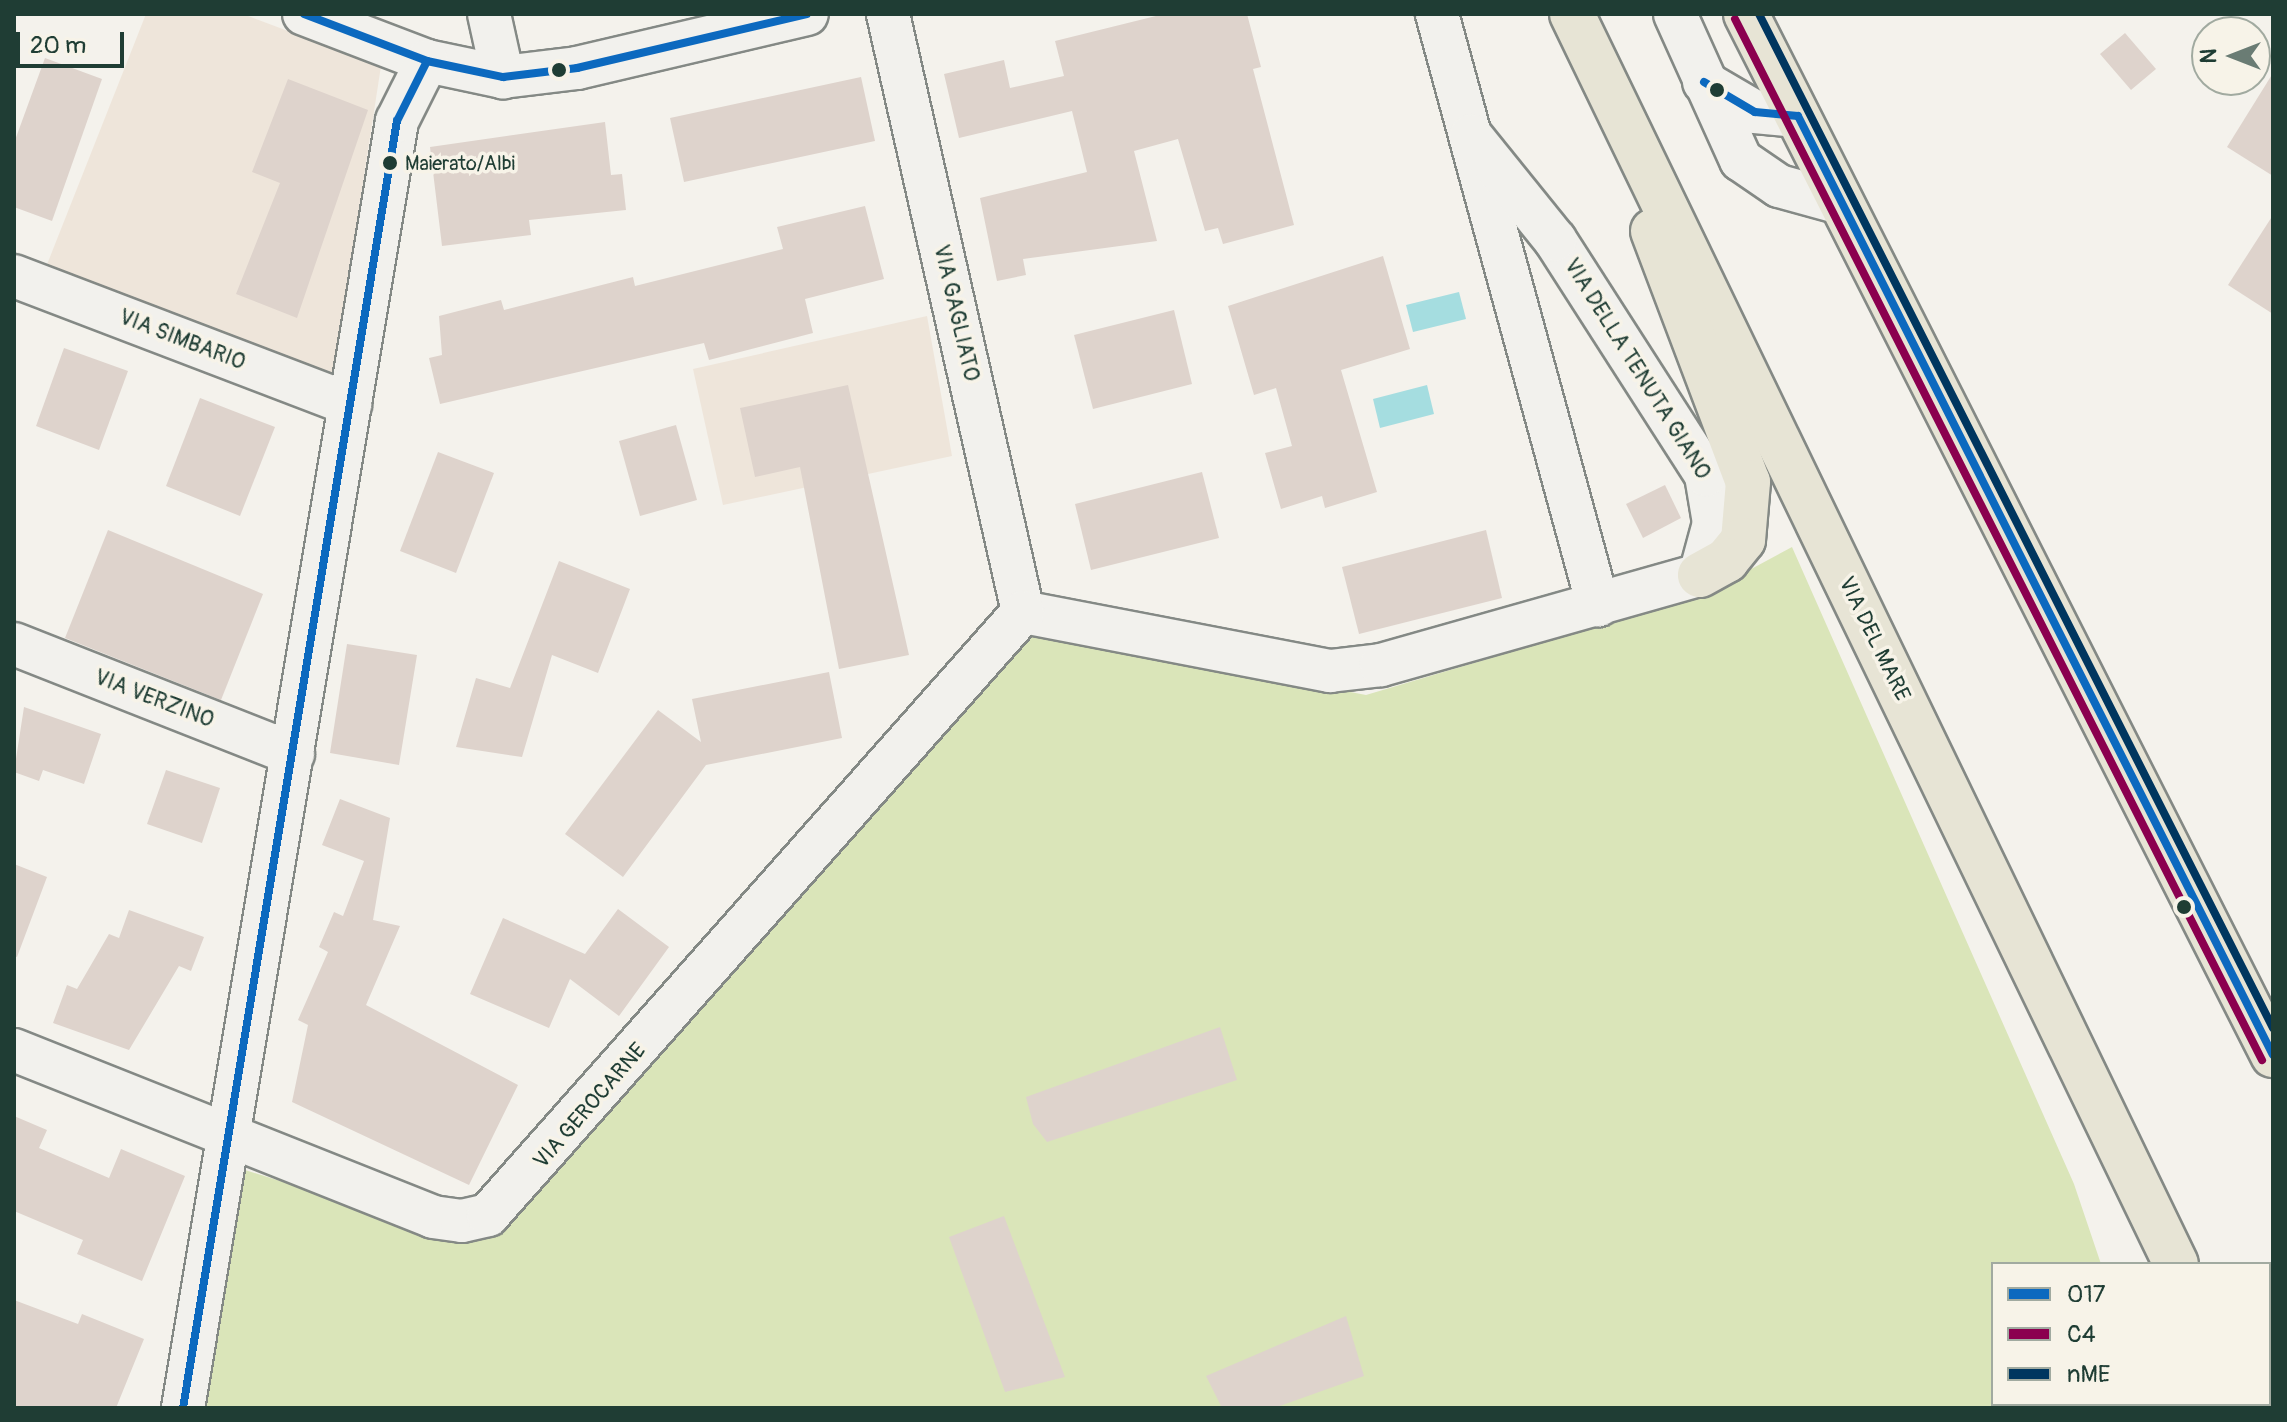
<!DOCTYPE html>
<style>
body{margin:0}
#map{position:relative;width:2287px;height:1422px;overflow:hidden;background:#f4f2ec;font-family:Pangolin,sans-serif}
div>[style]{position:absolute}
.built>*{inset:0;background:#eee5da}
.green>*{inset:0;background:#dae5b9}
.water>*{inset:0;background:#a5dde0}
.building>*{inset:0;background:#ded3cc}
.roads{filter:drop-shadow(2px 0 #848985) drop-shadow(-2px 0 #848985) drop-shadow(0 2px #848985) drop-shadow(0 -2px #848985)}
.minor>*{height:42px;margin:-21px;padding:0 21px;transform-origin:21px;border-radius:21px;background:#f2f1ed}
.major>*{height:44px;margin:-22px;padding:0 22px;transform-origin:22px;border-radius:22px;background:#e7e4d5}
.bus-1>*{height:8px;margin:-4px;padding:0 4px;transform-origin:4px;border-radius:4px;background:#0c69bf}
.bus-2>*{height:8px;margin:-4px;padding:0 4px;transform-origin:4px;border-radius:4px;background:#8b004f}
.bus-3>*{height:8px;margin:-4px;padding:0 4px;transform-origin:4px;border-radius:4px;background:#00365f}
.dots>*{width:22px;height:22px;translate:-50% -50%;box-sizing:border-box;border:4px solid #f7f3e8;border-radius:50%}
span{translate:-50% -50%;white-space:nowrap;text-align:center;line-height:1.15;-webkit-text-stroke:7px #f7f3e8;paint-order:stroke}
.bus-label{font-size:20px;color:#1f3d34}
.left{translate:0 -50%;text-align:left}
.street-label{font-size:22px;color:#1f3d34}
.frame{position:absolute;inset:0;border:16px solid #1f3d34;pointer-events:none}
.legend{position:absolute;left:1991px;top:1262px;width:280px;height:144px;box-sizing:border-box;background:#f7f3e8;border:2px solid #a1aaa0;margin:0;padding:10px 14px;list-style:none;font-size:24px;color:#1f3d34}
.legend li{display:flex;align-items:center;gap:16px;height:40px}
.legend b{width:40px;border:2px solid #a1aaa0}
.north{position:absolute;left:2191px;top:16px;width:80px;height:80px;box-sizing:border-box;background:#f7f3e8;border:2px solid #a1aaa0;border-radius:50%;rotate:270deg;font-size:22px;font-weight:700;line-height:32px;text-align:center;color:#1f3d34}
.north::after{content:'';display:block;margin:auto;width:28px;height:36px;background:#6a7c74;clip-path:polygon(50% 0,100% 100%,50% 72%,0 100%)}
.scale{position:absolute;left:16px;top:32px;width:108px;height:36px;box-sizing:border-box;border:4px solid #1f3d34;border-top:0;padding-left:10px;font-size:24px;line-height:28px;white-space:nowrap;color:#1f3d34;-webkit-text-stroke:6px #f7f3e8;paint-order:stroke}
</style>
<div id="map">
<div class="built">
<i style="clip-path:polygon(146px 14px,243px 14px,381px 66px,333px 377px,46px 267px)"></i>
<i style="clip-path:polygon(927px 316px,952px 456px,723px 505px,693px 369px)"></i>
</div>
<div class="green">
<i style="clip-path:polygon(1792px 547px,2074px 1184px,2101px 1264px,1993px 1264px,1993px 1404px,2150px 1408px,206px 1408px,245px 1170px,470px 1241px,498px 1233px,1032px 631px,1366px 695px,1703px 595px)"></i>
</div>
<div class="water">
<i style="clip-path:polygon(1459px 292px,1466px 319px,1413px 332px,1406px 305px)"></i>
<i style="clip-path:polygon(1427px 385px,1434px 414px,1380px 428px,1373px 399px)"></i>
</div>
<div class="building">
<i style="clip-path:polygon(1164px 14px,1247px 14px,1261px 67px,1253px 69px,1294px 225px,1223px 244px,1218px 228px,1205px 231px,1178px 139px,1134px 151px,1157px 241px,1023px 259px,1026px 275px,997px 281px,980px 198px,1087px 172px,1072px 111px,959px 138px,944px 74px,1004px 60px,1010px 88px,1064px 76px,1055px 41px)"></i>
<i style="clip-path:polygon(2125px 33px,2156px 69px,2131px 90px,2100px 54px)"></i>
<i style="clip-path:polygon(45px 58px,102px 79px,52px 221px,14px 207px,14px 143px)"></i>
<i style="clip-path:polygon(2273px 73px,2273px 176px,2227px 147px)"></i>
<i style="clip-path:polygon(861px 77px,875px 141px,684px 182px,670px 118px)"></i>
<i style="clip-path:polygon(288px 79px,368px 110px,297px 318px,236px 294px,280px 183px,252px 172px)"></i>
<i style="clip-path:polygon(605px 122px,611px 175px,622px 174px,626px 210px,529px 220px,531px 235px,442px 246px,430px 147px)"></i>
<i style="clip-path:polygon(865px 206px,884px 279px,805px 299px,813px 333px,709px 360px,704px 343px,440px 404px,429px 358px,442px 355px,439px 316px,501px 300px,504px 310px,633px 277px,635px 286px,783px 249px,777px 227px)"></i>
<i style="clip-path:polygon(2273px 215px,2273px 314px,2228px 285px)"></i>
<i style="clip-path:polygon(1383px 256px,1410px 349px,1341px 370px,1377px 492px,1325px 508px,1322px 496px,1281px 509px,1265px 453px,1292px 446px,1276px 388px,1254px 395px,1228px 306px)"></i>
<i style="clip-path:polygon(1174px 310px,1192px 384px,1093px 409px,1074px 335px)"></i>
<i style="clip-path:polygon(64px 348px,128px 371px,99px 450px,36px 426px)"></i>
<i style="clip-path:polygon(848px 385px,909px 655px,839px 669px,800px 467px,755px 477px,740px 408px)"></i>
<i style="clip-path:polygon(200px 398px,275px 427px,240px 516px,166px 486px)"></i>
<i style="clip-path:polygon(676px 425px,697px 500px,640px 516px,619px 441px)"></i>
<i style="clip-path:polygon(438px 452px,494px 473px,456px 573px,400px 551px)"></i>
<i style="clip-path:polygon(1202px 472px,1219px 538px,1091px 570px,1075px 504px)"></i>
<i style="clip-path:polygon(1665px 485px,1681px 518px,1643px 538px,1626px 504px)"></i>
<i style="clip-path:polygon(108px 530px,263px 594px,221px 700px,65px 638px)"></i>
<i style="clip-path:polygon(1486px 530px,1502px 598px,1359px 634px,1342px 567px)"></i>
<i style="clip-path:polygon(559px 561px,630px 589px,598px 673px,552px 655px,522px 757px,456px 747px,476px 678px,510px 688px)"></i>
<i style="clip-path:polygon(347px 644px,417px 655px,399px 765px,330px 753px)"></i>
<i style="clip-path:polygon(829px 672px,842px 738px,706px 765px,623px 877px,565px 834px,658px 710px,701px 742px,692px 699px)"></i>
<i style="clip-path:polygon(24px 707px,101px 734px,84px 784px,43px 770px,39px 781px,14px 772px)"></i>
<i style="clip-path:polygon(166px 770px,220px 788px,202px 843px,147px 824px)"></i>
<i style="clip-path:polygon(340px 799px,390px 818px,373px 920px,400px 926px,366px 1005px,518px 1085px,469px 1185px,292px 1102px,308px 1025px,298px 1020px,328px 952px,319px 947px,334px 912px,343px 916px,364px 861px,322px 845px)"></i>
<i style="clip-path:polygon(14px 864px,47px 877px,17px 957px,14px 956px)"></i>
<i style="clip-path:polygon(618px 909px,669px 947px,619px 1016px,570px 979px,549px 1028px,470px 994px,503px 918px,585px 954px)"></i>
<i style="clip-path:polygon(129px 910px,204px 937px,191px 971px,179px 966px,129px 1050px,53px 1023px,67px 985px,77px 989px,109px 934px,119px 938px)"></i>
<i style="clip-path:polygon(1220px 1027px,1237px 1080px,1047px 1142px,1033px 1124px,1026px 1097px)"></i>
<i style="clip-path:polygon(14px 1116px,47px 1130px,39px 1148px,109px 1178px,121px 1149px,185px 1176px,142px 1281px,77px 1254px,83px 1240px,14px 1211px)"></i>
<i style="clip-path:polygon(1004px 1216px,1065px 1377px,1005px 1392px,949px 1237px)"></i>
<i style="clip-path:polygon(14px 1300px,78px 1324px,82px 1314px,144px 1339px,116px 1408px,14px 1408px)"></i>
<i style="clip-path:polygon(1346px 1316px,1364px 1376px,1274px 1408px,1222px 1408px,1206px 1376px)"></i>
</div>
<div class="roads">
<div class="minor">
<i style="left:304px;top:14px;width:132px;rotate:20.9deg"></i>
<i style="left:427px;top:61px;width:78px;rotate:11.9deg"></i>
<i style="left:503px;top:77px;width:75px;rotate:-6.9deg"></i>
<i style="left:577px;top:68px;width:236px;rotate:-13.2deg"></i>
<i style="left:489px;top:14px;width:65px;rotate:77.5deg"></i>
<i style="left:888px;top:14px;width:613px;rotate:77.28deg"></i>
<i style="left:1437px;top:14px;width:613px;rotate:74.76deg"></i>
<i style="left:1675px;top:14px;width:160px;rotate:65.7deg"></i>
<i style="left:1741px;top:160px;width:46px;rotate:34.4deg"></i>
<i style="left:1779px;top:186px;width:64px;rotate:15.3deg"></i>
<i style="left:1704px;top:82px;width:59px;rotate:30.5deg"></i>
<i style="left:1755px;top:112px;width:43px;rotate:5.3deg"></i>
<i style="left:14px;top:276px;width:360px;rotate:20.9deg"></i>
<i style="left:1023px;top:612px;width:313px;rotate:10.9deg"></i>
<i style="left:1330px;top:671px;width:51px;rotate:-6.7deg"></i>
<i style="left:1381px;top:665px;width:331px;rotate:-15.8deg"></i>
<i style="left:1700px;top:575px;width:54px;rotate:-74.9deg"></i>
<i style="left:1714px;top:523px;width:49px;rotate:-99.5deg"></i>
<i style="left:1706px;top:475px;width:279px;rotate:-122.7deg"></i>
<i style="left:1555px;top:240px;width:134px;rotate:-128.9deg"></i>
<i style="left:14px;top:644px;width:300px;rotate:21.5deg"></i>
<i style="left:14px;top:1050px;width:451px;rotate:21.7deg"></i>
<i style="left:433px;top:1217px;width:29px;rotate:8deg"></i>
<i style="left:462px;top:1221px;width:27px;rotate:-13deg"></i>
<i style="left:488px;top:1215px;width:806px;rotate:-48.42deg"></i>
<i style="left:183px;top:1408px;width:1305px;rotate:-80.56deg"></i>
<i style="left:397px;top:121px;width:67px;rotate:-63.4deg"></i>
</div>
<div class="major">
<i style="left:1572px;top:14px;width:1388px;rotate:64.21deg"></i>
<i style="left:1746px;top:14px;width:1167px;rotate:63.15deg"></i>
<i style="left:1653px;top:231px;width:268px;rotate:69.3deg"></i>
<i style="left:1748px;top:482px;width:58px;rotate:94.9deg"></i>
<i style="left:1743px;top:540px;width:26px;rotate:129deg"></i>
<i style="left:1727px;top:560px;width:31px;rotate:151deg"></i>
<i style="left:2243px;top:1404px;width:4px;rotate:76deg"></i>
</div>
</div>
<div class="bus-1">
<i style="left:304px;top:14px;width:132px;rotate:20.9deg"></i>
<i style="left:427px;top:61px;width:78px;rotate:11.9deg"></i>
<i style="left:503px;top:77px;width:75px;rotate:-6.9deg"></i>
<i style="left:577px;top:68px;width:236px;rotate:-13.2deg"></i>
<i style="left:1704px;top:82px;width:59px;rotate:30.5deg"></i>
<i style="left:1755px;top:112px;width:43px;rotate:5.3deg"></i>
<i style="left:1798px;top:116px;width:1052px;rotate:63.17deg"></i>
<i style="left:183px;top:1408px;width:1305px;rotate:-80.56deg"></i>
<i style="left:397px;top:121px;width:67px;rotate:-63.4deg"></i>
</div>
<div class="bus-2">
<i style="left:1735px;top:19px;width:1167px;rotate:63.15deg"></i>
</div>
<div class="bus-3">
<i style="left:1759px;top:14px;width:1137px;rotate:63.12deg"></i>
</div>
<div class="dots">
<i style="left:559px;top:70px;background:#1f3d34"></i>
<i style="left:1717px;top:90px;background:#1f3d34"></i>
<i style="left:390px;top:163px;background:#1f3d34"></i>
<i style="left:2184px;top:907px;background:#1f3d34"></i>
</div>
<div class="bus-label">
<span class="left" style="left:405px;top:163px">Maierato/Albi</span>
</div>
<div class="street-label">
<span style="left:956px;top:313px;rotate:77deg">VIA GAGLIATO</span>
<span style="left:182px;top:340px;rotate:21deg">VIA SIMBARIO</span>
<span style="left:1637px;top:369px;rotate:58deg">VIA DELLA TENUTA GIANO</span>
<span style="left:1874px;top:639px;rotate:64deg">VIA DEL MARE</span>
<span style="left:154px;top:699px;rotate:21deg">VIA VERZINO</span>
<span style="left:590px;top:1106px;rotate:-49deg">VIA GEROCARNE</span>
</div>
<div class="frame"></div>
<ul class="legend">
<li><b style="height:10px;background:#0c69bf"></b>017</li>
<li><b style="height:10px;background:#8b004f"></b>C4</li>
<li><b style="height:10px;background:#00365f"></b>nME</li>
</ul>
<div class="north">N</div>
<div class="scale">20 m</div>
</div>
